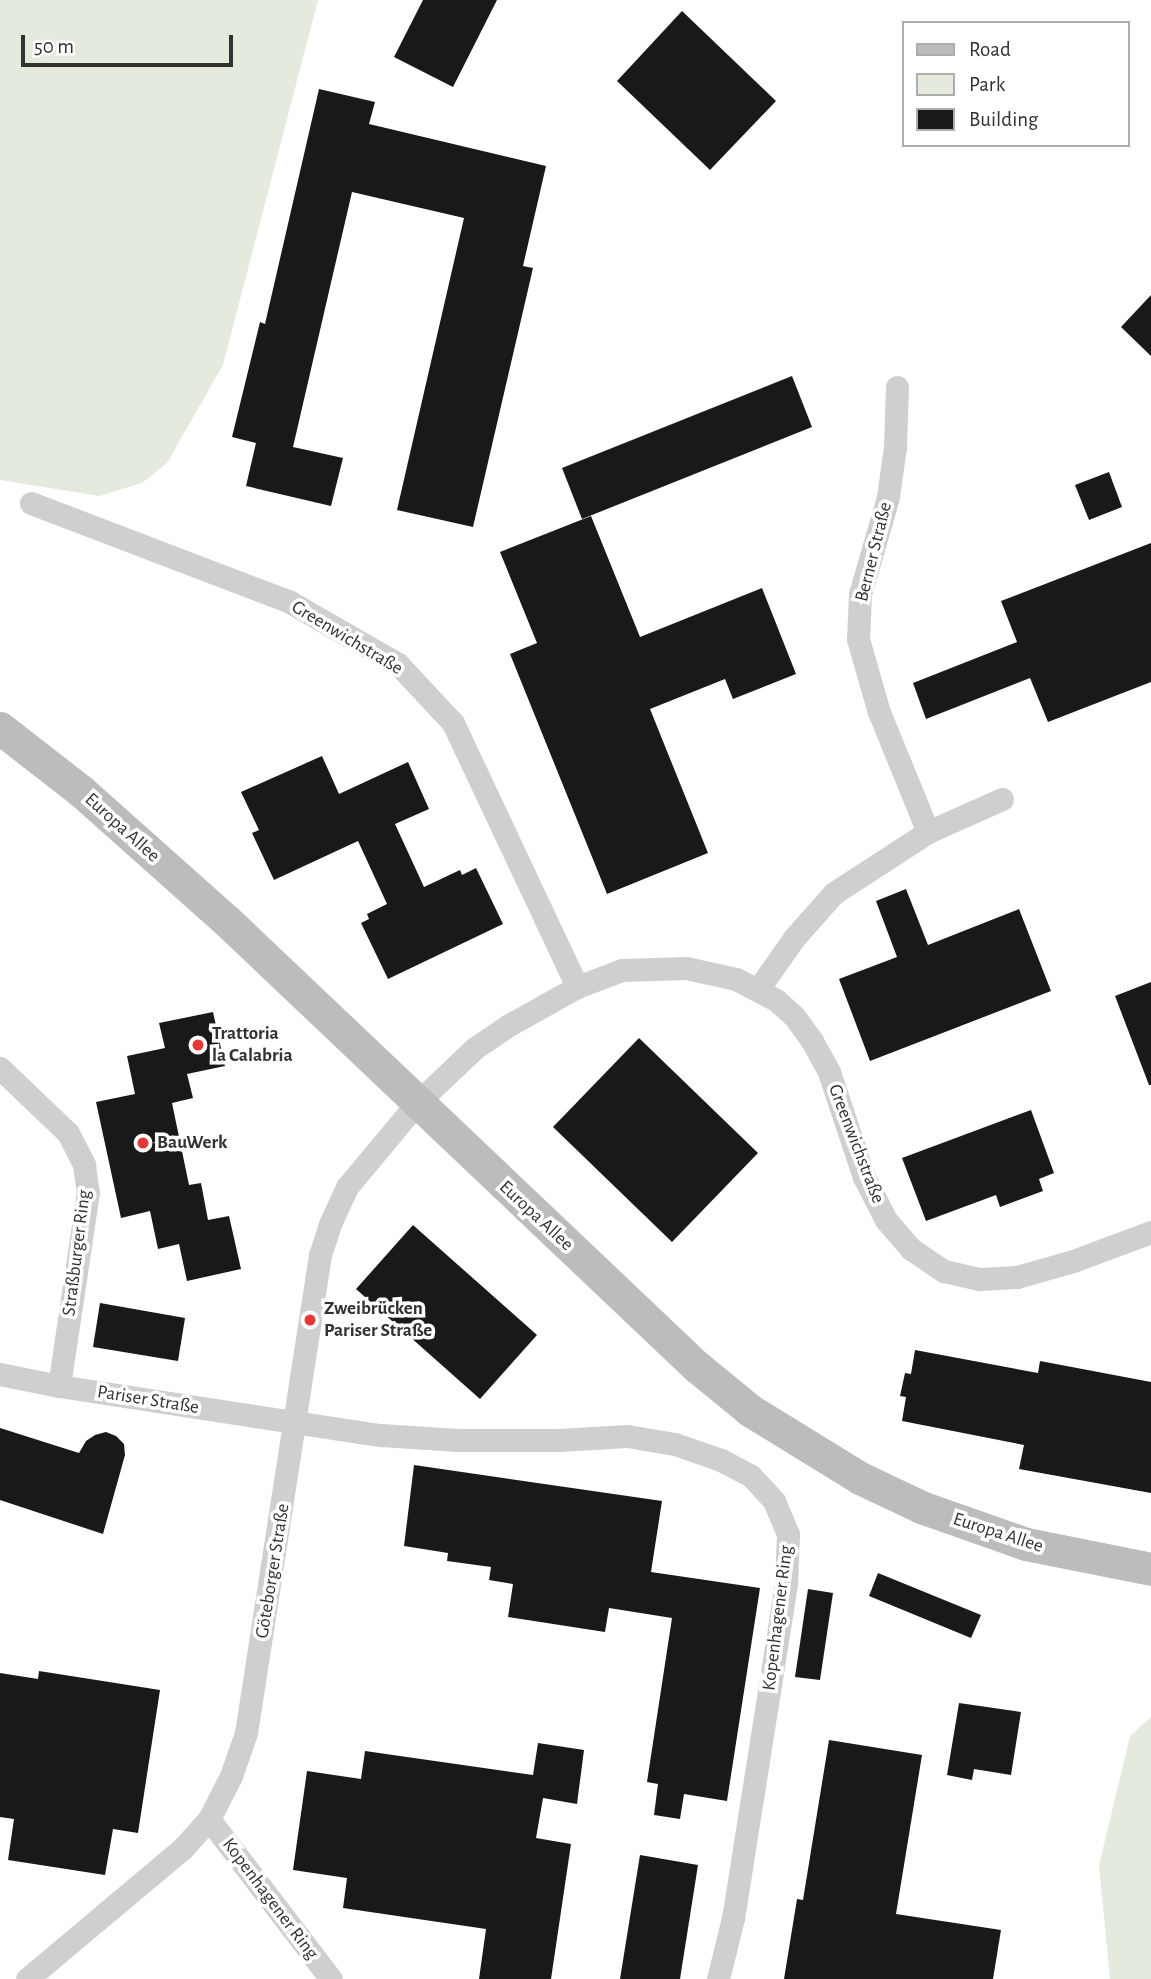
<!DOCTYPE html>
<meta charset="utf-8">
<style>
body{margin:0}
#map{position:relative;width:1151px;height:1979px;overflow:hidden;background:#fff;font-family:"Alegreya Sans",sans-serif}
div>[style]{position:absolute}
.green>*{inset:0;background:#e4ebde}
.building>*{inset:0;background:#191919}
.minor>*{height:23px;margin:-11.5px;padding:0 11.5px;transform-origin:11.5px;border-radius:11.5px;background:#cfcfcf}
.secondary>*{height:33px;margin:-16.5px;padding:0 16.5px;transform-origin:16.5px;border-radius:16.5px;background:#bcbcbc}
.dots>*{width:19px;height:19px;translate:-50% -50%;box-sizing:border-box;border:4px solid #fff;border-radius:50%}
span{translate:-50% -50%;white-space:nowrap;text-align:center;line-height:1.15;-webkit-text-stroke:7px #fff;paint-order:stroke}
.street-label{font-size:19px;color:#323232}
.poi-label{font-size:19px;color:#323232;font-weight:700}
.left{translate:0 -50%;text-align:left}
.legend{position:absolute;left:902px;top:21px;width:228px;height:126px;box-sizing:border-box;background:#fff;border:2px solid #adadad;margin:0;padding:9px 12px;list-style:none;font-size:21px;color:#323232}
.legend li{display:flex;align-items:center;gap:14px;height:35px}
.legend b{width:35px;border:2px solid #adadad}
.scale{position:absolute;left:21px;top:35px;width:212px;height:32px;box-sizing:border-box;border:4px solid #323232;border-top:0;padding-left:9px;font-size:21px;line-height:24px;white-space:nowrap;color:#323232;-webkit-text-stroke:5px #fff;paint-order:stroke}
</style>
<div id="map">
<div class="green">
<i style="clip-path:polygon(0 0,318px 0,223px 365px,167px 463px,142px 483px,99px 496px,0 480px)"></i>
<i style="clip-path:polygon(1151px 1717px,1151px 1979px,1110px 1979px,1099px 1865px,1130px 1736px)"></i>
</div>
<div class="building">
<i style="clip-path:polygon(423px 0,497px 0,453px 87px,394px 57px)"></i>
<i style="clip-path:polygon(682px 11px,776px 101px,710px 170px,617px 81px)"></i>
<i style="clip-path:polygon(319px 89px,375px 102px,369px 124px,546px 166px,523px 266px,533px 268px,473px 527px,397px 510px,464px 218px,352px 192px,293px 447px,343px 458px,331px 506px,246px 486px,256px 443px,232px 437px,260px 322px,265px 324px)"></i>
<i style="clip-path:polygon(1151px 295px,1151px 356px,1121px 327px)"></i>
<i style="clip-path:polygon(792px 376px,812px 427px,582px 519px,562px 468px)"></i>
<i style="clip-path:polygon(1109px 472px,1122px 507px,1089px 520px,1075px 485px)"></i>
<i style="clip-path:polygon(591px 516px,640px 637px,762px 588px,796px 674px,733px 699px,725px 679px,650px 709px,708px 853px,607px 894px,510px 654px,537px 643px,500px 552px)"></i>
<i style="clip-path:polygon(1151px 543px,1151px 682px,1048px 722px,1030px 678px,926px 719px,913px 683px,1017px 642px,1001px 601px)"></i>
<i style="clip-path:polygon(322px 756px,339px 794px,408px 762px,429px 809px,395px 824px,424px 887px,460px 870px,462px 875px,476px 868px,503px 924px,388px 979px,361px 923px,369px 919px,367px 914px,387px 904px,358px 841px,274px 880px,252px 833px,259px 830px,241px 792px)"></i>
<i style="clip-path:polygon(906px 889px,928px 945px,1019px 909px,1051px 991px,870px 1061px,839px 979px,897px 957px,876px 901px)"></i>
<i style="clip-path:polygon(1151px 982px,1151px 1085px,1149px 1085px,1115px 996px)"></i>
<i style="clip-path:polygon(213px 1012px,225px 1066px,187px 1074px,193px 1098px,172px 1103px,189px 1185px,201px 1183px,208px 1220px,229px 1216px,241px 1269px,187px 1281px,179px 1244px,158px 1249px,150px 1211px,121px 1218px,96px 1102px,135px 1094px,127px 1056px,165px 1048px,159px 1023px)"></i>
<i style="clip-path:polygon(639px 1038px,758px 1153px,672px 1242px,553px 1127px)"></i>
<i style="clip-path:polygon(1031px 1110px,1054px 1173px,1039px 1179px,1043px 1191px,1000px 1207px,996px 1195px,926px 1221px,902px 1158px)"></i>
<i style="clip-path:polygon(413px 1225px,537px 1335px,480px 1399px,356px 1289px)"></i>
<i style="clip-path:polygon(100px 1303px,185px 1318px,178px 1361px,93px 1347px)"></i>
<i style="clip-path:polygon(915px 1350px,1038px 1373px,1040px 1361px,1151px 1382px,1151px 1493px,1019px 1469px,1024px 1445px,902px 1421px,906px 1397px,900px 1396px,905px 1373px,911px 1374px)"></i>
<i style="clip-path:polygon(0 1428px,79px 1453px,86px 1441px,95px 1435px,106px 1432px,116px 1436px,124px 1444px,125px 1455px,103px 1534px,0 1500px)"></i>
<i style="clip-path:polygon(414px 1465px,662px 1501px,651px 1572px,760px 1588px,727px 1801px,684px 1794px,680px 1819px,654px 1815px,658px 1784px,647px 1782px,672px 1618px,609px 1608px,605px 1632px,508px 1617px,513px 1584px,489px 1580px,491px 1567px,447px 1561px,448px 1553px,404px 1546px)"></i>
<i style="clip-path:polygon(878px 1573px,981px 1615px,971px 1638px,869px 1596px)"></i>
<i style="clip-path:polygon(808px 1589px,833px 1593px,820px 1680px,795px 1677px)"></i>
<i style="clip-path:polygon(39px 1671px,160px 1690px,138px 1833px,113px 1829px,105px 1875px,8px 1860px,14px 1819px,0 1817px,0 1673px,38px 1679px)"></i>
<i style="clip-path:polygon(959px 1703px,1021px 1712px,1011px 1775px,974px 1769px,972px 1780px,947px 1775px)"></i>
<i style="clip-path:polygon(829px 1740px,922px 1755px,896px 1914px,1001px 1930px,993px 1979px,784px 1979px,797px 1899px,803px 1900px)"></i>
<i style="clip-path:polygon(538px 1743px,584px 1750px,577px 1804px,543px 1798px,536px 1838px,571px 1844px,551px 1979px,479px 1979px,486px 1929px,343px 1908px,347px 1878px,293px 1870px,307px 1771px,361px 1779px,365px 1751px,533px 1775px)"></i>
<i style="clip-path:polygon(640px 1855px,698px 1865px,680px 1979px,620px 1979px)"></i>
</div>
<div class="minor">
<i style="left:897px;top:387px;width:60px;rotate:91.9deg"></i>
<i style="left:895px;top:447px;width:50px;rotate:98deg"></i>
<i style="left:888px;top:497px;width:101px;rotate:106.1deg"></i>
<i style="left:860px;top:594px;width:45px;rotate:92.5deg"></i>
<i style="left:858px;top:639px;width:76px;rotate:74deg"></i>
<i style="left:879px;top:712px;width:130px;rotate:67.8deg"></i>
<i style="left:31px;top:503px;width:277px;rotate:20.9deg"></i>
<i style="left:290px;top:602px;width:125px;rotate:29.9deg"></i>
<i style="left:398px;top:664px;width:81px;rotate:47deg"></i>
<i style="left:453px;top:723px;width:292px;rotate:64.8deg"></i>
<i style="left:759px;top:988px;width:61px;rotate:-55deg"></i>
<i style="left:794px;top:938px;width:60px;rotate:-48.4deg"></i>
<i style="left:834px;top:893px;width:112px;rotate:-33deg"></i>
<i style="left:928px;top:832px;width:81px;rotate:-24deg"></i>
<i style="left:0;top:1068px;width:94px;rotate:43.7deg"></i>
<i style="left:68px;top:1133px;width:36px;rotate:63deg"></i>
<i style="left:84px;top:1165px;width:27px;rotate:82deg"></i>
<i style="left:88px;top:1192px;width:196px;rotate:98.5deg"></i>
<i style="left:0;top:1374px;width:60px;rotate:11.5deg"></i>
<i style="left:59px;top:1386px;width:326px;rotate:8.7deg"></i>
<i style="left:381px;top:1435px;width:77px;rotate:3.7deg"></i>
<i style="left:458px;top:1440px;width:101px"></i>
<i style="left:559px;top:1440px;width:68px;rotate:-3.4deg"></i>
<i style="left:627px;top:1436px;width:49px;rotate:9.5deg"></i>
<i style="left:675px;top:1444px;width:49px;rotate:19.2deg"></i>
<i style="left:721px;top:1460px;width:34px;rotate:28deg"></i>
<i style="left:751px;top:1476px;width:34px;rotate:47deg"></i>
<i style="left:774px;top:1501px;width:36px;rotate:67deg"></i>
<i style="left:788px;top:1534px;width:50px;rotate:92.3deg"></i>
<i style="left:786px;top:1584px;width:338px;rotate:99deg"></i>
<i style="left:733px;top:1918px;width:63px;rotate:103.8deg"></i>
<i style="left:209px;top:1819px;width:201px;rotate:52.7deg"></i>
<i style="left:27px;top:1979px;width:204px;rotate:-40deg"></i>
<i style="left:183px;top:1848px;width:39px;rotate:-48deg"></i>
<i style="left:209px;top:1819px;width:48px;rotate:-62.9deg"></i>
<i style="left:231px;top:1776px;width:46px;rotate:-70.8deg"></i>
<i style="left:246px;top:1733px;width:425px;rotate:-81.2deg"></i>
<i style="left:311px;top:1313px;width:59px;rotate:-81.2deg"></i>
<i style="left:320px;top:1255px;width:33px;rotate:-72deg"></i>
<i style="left:330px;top:1224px;width:41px;rotate:-65.3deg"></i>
<i style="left:347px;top:1187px;width:109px;rotate:-50.2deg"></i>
<i style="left:417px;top:1103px;width:80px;rotate:-43.5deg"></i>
<i style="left:475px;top:1048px;width:41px;rotate:-34.1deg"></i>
<i style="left:509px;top:1025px;width:78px;rotate:-29.2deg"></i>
<i style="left:577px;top:987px;width:48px;rotate:-20.7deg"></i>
<i style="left:622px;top:970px;width:64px;rotate:-1.8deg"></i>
<i style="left:686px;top:968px;width:51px;rotate:12.4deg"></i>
<i style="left:736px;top:979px;width:45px;rotate:27.7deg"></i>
<i style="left:776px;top:1000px;width:24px;rotate:42deg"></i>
<i style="left:794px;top:1016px;width:31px;rotate:54deg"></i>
<i style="left:812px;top:1041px;width:35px;rotate:61deg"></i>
<i style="left:829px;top:1072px;width:111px;rotate:71.6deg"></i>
<i style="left:864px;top:1177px;width:48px;rotate:62.9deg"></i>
<i style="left:886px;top:1220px;width:38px;rotate:49deg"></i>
<i style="left:911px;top:1249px;width:40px;rotate:34deg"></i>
<i style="left:944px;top:1271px;width:37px;rotate:13deg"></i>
<i style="left:980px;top:1279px;width:37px;rotate:-3deg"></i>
<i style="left:1017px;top:1277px;width:58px;rotate:-15.9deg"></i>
<i style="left:1073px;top:1261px;width:83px;rotate:-20.4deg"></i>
</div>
<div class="secondary">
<i style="left:0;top:728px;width:103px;rotate:37.9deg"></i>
<i style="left:81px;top:791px;width:195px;rotate:41.7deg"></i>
<i style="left:227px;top:921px;width:647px;rotate:43.5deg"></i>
<i style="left:696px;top:1366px;width:71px;rotate:39.3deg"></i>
<i style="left:751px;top:1411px;width:128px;rotate:31.6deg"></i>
<i style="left:860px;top:1478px;width:68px;rotate:25.4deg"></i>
<i style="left:921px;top:1507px;width:111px;rotate:19.4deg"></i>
<i style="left:1026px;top:1544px;width:127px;rotate:11.3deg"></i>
</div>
<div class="dots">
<i style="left:198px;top:1045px;background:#e63739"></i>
<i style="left:143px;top:1143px;background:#e63739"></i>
<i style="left:310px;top:1320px;background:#e63739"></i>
</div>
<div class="street-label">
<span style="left:874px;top:552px;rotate:-76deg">Berner Straße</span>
<span style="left:347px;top:638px;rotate:31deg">Greenwichstraße</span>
<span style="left:122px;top:828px;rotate:42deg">Europa Allee</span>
<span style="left:856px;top:1144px;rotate:69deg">Greenwichstraße</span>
<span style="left:536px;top:1216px;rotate:43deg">Europa Allee</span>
<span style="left:77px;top:1253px;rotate:-83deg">Straßburger Ring</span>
<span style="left:148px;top:1400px;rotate:9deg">Pariser Straße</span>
<span style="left:998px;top:1533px;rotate:18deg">Europa Allee</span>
<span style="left:273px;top:1571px;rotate:-81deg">Göteborger Straße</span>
<span style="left:778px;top:1618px;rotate:-83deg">Kopenhagener Ring</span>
<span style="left:270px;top:1899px;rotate:53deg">Kopenhagener Ring</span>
</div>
<div class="poi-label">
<span class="left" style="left:212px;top:1045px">Trattoria<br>la Calabria</span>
<span class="left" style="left:157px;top:1143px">BauWerk</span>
<span class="left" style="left:324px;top:1320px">Zweibrücken<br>Pariser Straße</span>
</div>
<ul class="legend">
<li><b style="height:9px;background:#bcbcbc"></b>Road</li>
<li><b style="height:19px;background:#e4ebde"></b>Park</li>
<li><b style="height:19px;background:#191919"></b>Building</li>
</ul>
<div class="scale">50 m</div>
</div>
